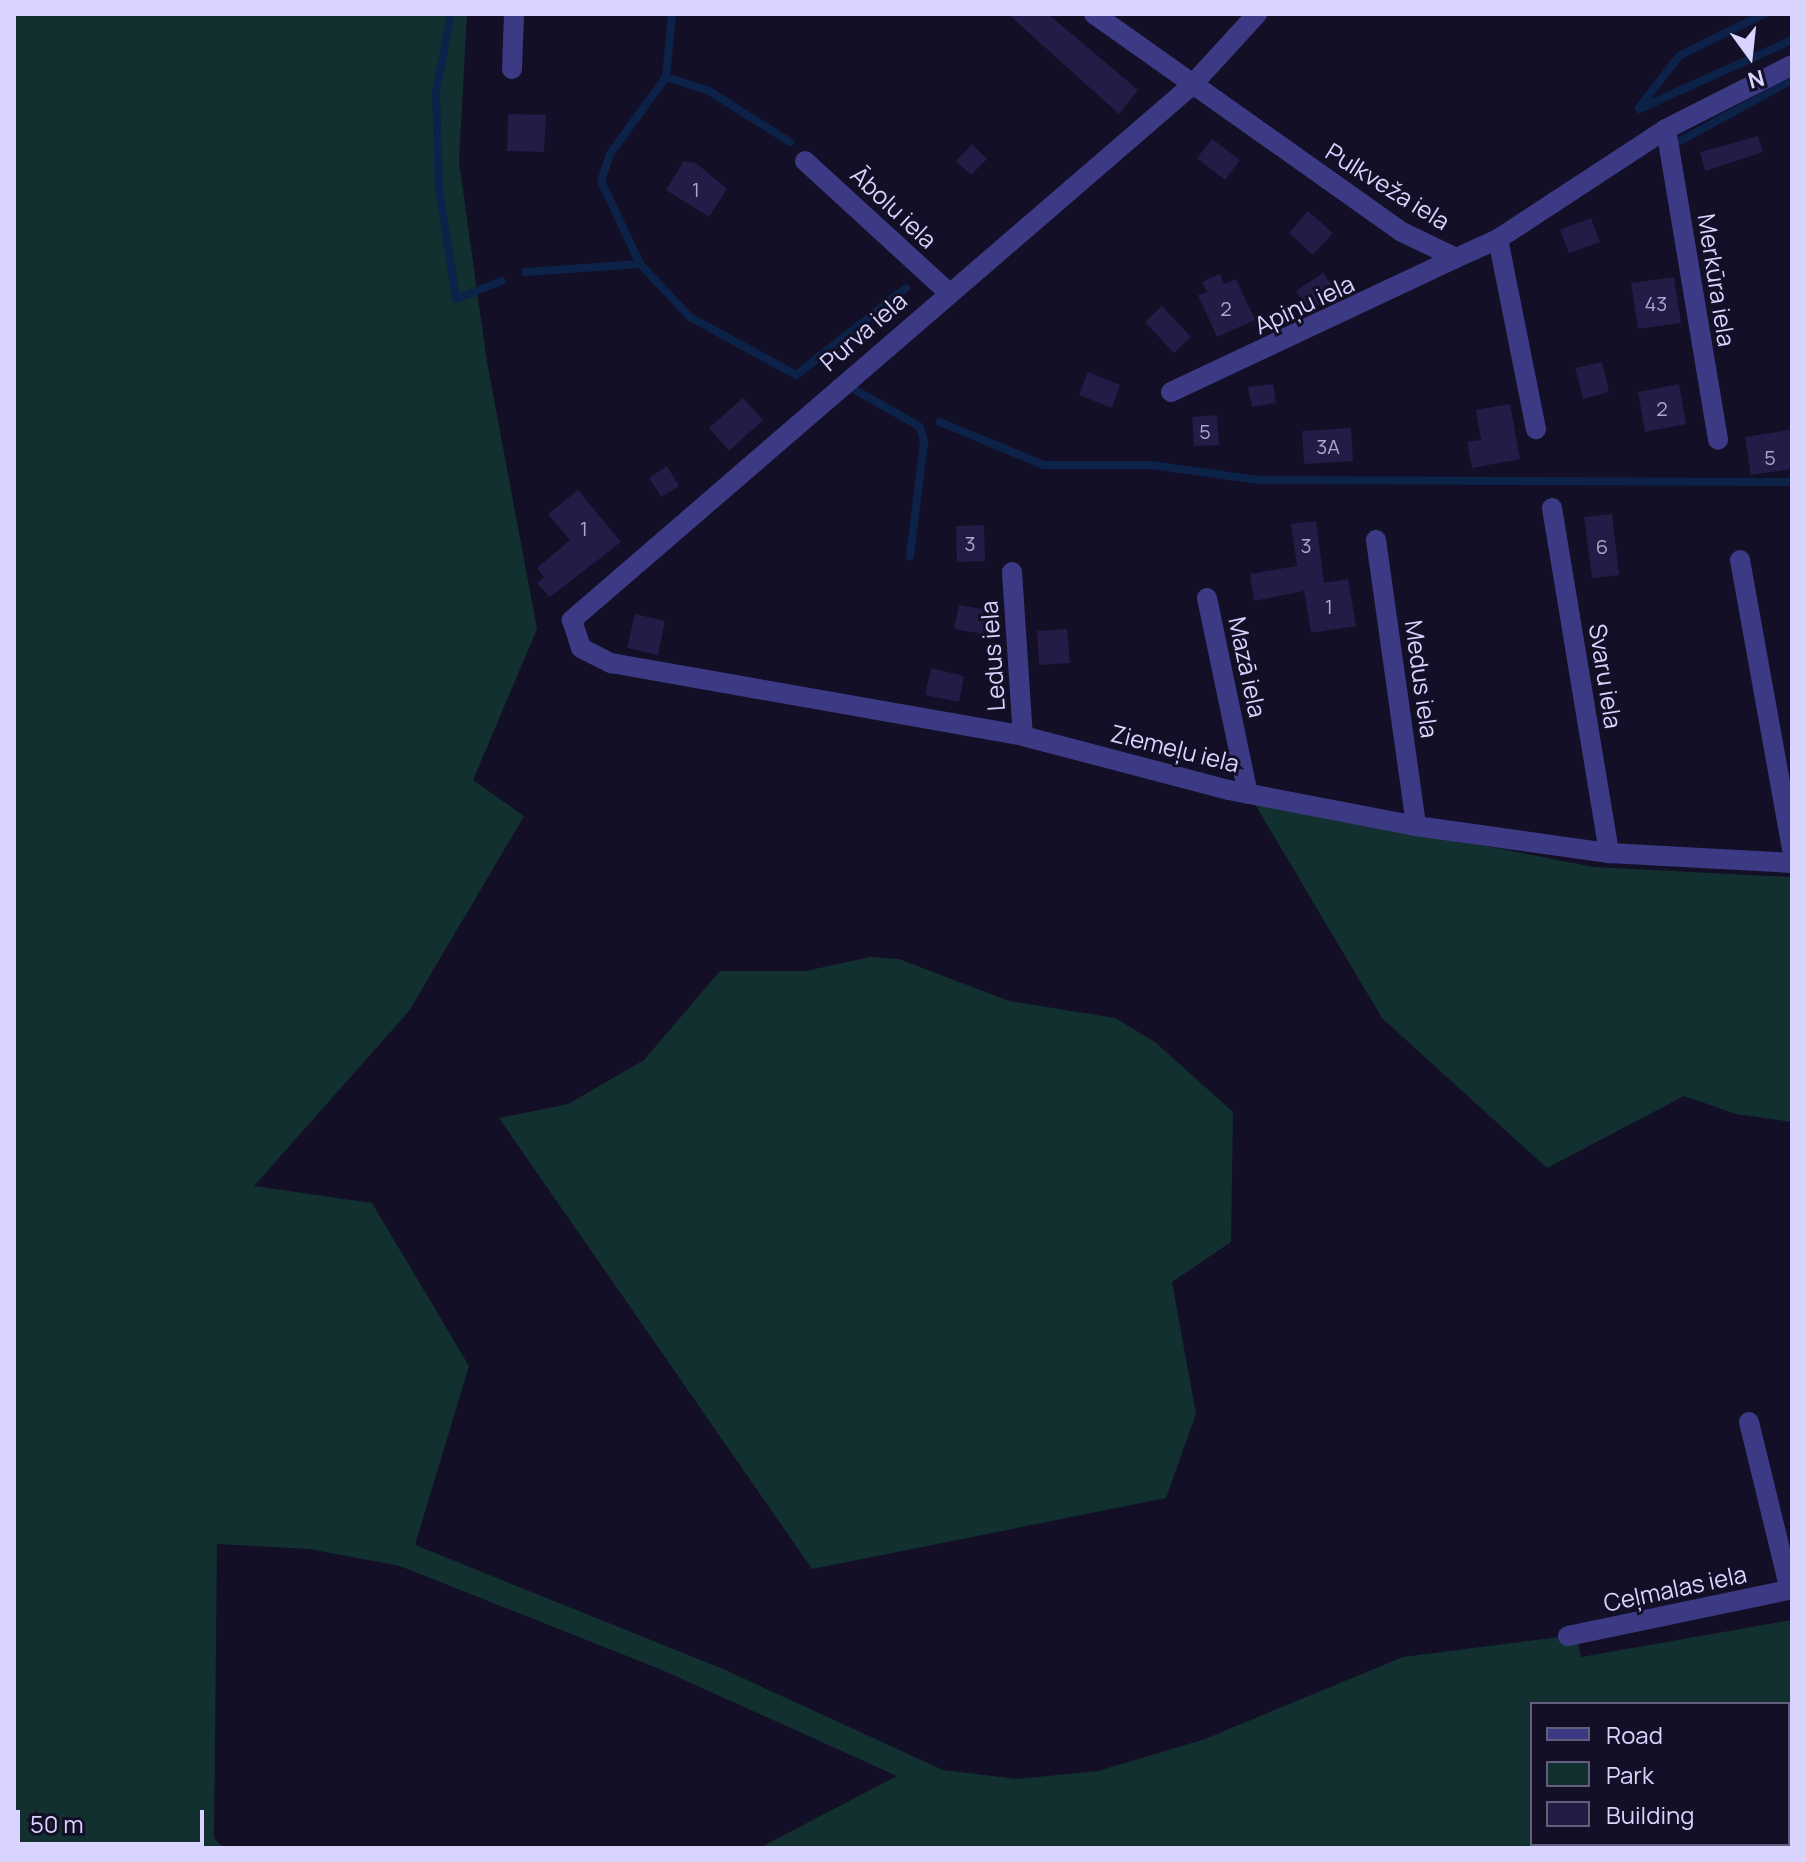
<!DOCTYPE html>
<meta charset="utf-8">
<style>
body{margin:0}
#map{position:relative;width:1806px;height:1862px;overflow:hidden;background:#130f26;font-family:Manrope,sans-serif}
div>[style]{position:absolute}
.green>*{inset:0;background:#12302f}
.stream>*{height:8px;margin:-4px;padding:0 4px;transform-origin:4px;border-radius:4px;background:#0c2248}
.building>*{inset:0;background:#241b47}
.minor>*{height:20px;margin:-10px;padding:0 10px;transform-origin:10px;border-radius:10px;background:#3d3a85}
span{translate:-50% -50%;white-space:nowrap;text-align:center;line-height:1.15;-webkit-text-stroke:6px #130f26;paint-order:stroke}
.number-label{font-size:20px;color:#aca6d1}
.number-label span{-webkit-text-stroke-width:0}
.street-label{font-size:24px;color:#d9d4ff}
.frame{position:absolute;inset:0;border:16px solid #d9d4ff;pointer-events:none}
.legend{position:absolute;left:1530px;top:1702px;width:260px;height:144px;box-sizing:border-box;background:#130f26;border:2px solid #625e7d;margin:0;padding:10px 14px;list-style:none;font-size:24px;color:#d9d4ff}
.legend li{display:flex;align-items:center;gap:16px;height:40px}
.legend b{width:40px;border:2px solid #625e7d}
.north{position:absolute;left:1710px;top:16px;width:80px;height:80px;-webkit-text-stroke:6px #130f26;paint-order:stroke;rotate:165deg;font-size:22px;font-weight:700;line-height:32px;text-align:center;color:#d9d4ff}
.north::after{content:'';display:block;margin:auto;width:28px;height:36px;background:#d9d4ff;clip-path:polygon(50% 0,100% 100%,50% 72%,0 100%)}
.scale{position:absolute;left:16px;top:1810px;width:188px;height:36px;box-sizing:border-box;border:4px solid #d9d4ff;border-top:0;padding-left:10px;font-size:24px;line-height:28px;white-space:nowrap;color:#d9d4ff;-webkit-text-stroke:6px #130f26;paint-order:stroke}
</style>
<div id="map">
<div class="green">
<i style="clip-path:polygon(evenodd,14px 14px,467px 14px,459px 162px,487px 362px,537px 629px,473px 780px,524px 816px,409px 1011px,254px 1186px,372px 1203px,469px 1366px,415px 1545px,723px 1669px,943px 1770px,1017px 1779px,1098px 1771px,1205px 1739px,1403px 1657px,1568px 1636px,1575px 1628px,1581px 1657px,1792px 1620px,1792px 1848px,759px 1848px,897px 1776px,662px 1670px,400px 1566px,309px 1549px,217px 1544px,214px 1838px,224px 1848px,14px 1848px,14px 14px,1532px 1704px,1788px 1704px,1788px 1844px,1532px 1844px,1532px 1704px)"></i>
<i style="clip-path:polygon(1253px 801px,1594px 867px,1792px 877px,1792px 1122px,1736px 1114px,1684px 1096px,1547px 1168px,1382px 1018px)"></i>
<i style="clip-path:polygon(870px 957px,899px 959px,1009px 1001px,1115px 1018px,1155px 1042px,1233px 1112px,1231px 1242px,1172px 1282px,1196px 1414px,1166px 1498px,812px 1569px,499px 1118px,568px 1104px,644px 1060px,720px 971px,806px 971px)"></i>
</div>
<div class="stream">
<i style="left:451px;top:14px;width:80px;rotate:100.8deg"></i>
<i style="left:436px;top:93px;width:95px;rotate:88.2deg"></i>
<i style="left:439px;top:188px;width:112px;rotate:81.3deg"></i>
<i style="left:456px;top:299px;width:49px;rotate:-21.4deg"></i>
<i style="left:672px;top:14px;width:63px;rotate:95.4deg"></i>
<i style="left:666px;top:77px;width:95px;rotate:126deg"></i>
<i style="left:610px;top:154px;width:28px;rotate:108deg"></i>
<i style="left:601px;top:181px;width:92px;rotate:64.8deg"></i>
<i style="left:640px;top:264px;width:73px;rotate:46.7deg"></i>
<i style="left:690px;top:317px;width:121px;rotate:28.7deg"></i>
<i style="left:796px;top:375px;width:140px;rotate:-38.3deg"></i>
<i style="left:666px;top:77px;width:45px;rotate:18deg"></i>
<i style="left:709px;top:91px;width:96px;rotate:32.2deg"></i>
<i style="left:1639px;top:108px;width:66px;rotate:-52.4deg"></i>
<i style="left:1679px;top:56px;width:95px;rotate:-26.3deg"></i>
<i style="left:1639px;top:109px;width:168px;rotate:-24.3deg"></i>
<i style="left:1680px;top:141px;width:128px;rotate:-28.6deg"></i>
<i style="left:526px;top:272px;width:114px;rotate:-4deg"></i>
<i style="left:852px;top:388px;width:78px;rotate:29.8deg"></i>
<i style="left:920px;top:427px;width:16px;rotate:75deg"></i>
<i style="left:924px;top:442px;width:115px;rotate:97deg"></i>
<i style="left:940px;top:422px;width:113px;rotate:22.5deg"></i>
<i style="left:1044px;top:465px;width:107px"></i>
<i style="left:1151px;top:465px;width:109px;rotate:7.9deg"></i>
<i style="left:1259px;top:480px;width:533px;rotate:0.21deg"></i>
</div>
<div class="building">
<i style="clip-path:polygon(1008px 14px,1048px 14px,1138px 90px,1119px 114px)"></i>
<i style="clip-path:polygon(508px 114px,546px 115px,544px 152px,507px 151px)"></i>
<i style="clip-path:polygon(1758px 136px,1763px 152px,1705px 171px,1700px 152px)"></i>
<i style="clip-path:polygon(1212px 139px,1240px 160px,1225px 180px,1197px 158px)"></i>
<i style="clip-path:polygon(972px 144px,987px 159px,971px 175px,956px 161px)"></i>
<i style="clip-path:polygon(684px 161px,696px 163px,727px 189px,709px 217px,666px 190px)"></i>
<i style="clip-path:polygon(1308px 211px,1333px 233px,1313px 255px,1289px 233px)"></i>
<i style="clip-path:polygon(1591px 218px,1600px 242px,1569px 253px,1560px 230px)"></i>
<i style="clip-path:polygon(1323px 273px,1339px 296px,1309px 309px,1296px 291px)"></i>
<i style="clip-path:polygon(1220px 274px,1224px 284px,1236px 279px,1255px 320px,1217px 337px,1198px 295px,1207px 292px,1202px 282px)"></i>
<i style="clip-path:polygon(1674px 277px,1681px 323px,1638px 329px,1631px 283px)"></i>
<i style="clip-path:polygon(1162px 306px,1191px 337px,1174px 353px,1145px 322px)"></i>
<i style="clip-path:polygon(1602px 362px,1609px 392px,1583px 399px,1575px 368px)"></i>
<i style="clip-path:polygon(1088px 372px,1120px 385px,1112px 408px,1079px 395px)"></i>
<i style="clip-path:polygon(1273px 384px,1276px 403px,1252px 407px,1248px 387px)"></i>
<i style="clip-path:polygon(1679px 384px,1686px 424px,1645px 432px,1638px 392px)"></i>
<i style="clip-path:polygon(743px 398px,763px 420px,729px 451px,709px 428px)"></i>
<i style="clip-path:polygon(1510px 404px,1520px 459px,1472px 468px,1467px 442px,1481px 440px,1476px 410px)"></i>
<i style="clip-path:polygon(1217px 415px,1219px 445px,1194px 446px,1192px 417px)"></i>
<i style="clip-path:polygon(1351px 428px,1353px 461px,1304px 464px,1302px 431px)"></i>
<i style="clip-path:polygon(1790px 430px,1792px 469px,1751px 475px,1745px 437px)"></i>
<i style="clip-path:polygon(667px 466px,679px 486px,661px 497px,649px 478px)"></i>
<i style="clip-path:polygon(578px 490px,621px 542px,550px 597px,537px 583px,544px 577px,537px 568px,570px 540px,548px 514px)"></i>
<i style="clip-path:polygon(1612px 514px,1619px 575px,1592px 578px,1584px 517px)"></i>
<i style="clip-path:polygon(1316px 521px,1324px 583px,1348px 579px,1356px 626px,1311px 633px,1304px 591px,1254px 601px,1250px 574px,1297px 566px,1291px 524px)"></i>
<i style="clip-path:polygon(984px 525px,985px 561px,957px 562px,956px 526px)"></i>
<i style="clip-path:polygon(959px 605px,988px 610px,983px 634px,954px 629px)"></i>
<i style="clip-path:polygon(635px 614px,665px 621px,658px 655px,627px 648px)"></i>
<i style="clip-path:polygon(1067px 629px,1070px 663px,1039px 665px,1037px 631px)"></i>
<i style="clip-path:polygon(931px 668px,964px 676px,959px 702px,925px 695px)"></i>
</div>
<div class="minor">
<i style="left:1094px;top:14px;width:377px;rotate:35.3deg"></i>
<i style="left:1402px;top:232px;width:60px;rotate:25.7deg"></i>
<i style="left:1456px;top:258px;width:46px;rotate:-24.3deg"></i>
<i style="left:1498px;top:239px;width:201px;rotate:-33.2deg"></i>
<i style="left:1666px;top:129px;width:141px;rotate:-26.9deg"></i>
<i style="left:1257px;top:14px;width:98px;rotate:132.5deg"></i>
<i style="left:1191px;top:86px;width:818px;rotate:139.22deg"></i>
<i style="left:572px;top:620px;width:29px;rotate:72deg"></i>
<i style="left:581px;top:648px;width:34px;rotate:27deg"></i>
<i style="left:611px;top:663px;width:418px;rotate:10deg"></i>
<i style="left:1023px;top:736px;width:213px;rotate:14.7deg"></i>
<i style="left:1229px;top:790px;width:190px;rotate:10.9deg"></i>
<i style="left:1416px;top:826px;width:195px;rotate:8deg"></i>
<i style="left:1609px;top:853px;width:183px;rotate:3.1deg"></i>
<i style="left:512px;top:69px;width:55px;rotate:-87.9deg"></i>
<i style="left:1666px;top:129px;width:315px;rotate:80.5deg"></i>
<i style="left:805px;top:161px;width:194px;rotate:42.5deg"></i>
<i style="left:1498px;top:239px;width:194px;rotate:78.7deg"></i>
<i style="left:1171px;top:392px;width:315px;rotate:-25.2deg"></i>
<i style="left:1552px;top:508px;width:350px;rotate:80.6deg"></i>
<i style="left:1376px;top:540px;width:289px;rotate:82deg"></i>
<i style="left:1740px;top:560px;width:295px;rotate:79.8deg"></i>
<i style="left:1012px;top:572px;width:164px;rotate:86.2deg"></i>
<i style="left:1207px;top:598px;width:200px;rotate:78.2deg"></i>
<i style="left:1749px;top:1422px;width:173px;rotate:76.3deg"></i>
<i style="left:1568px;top:1636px;width:229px;rotate:-11.8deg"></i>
</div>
<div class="number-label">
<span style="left:696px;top:189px">1</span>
<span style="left:1656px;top:303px">43</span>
<span style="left:1226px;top:308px">2</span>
<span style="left:1662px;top:408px">2</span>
<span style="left:1205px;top:431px">5</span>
<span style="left:1328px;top:446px">3A</span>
<span style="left:1770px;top:457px">5</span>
<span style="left:584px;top:528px">1</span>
<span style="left:970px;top:543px">3</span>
<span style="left:1306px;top:545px">3</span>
<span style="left:1602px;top:546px">6</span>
<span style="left:1329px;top:606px">1</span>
</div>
<div class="street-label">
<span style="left:1388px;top:186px;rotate:32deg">Pulkveža iela</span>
<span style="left:894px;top:207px;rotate:43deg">Ābolu iela</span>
<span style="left:1717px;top:280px;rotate:81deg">Merkūra iela</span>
<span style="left:1304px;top:304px;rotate:-25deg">Apiņu iela</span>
<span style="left:863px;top:331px;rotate:-41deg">Purva iela</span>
<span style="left:992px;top:656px;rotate:-94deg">Ledus iela</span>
<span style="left:1248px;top:667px;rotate:78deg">Mazā iela</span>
<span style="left:1606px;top:676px;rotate:81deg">Svaru iela</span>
<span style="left:1422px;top:679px;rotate:82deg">Medus iela</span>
<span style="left:1175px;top:748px;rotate:14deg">Ziemeļu iela</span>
<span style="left:1675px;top:1588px;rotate:-12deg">Ceļmalas iela</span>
</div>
<div class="frame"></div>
<ul class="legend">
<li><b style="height:10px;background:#3d3a85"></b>Road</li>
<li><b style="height:22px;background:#12302f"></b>Park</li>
<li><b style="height:22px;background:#241b47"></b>Building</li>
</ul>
<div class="north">N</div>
<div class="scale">50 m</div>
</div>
